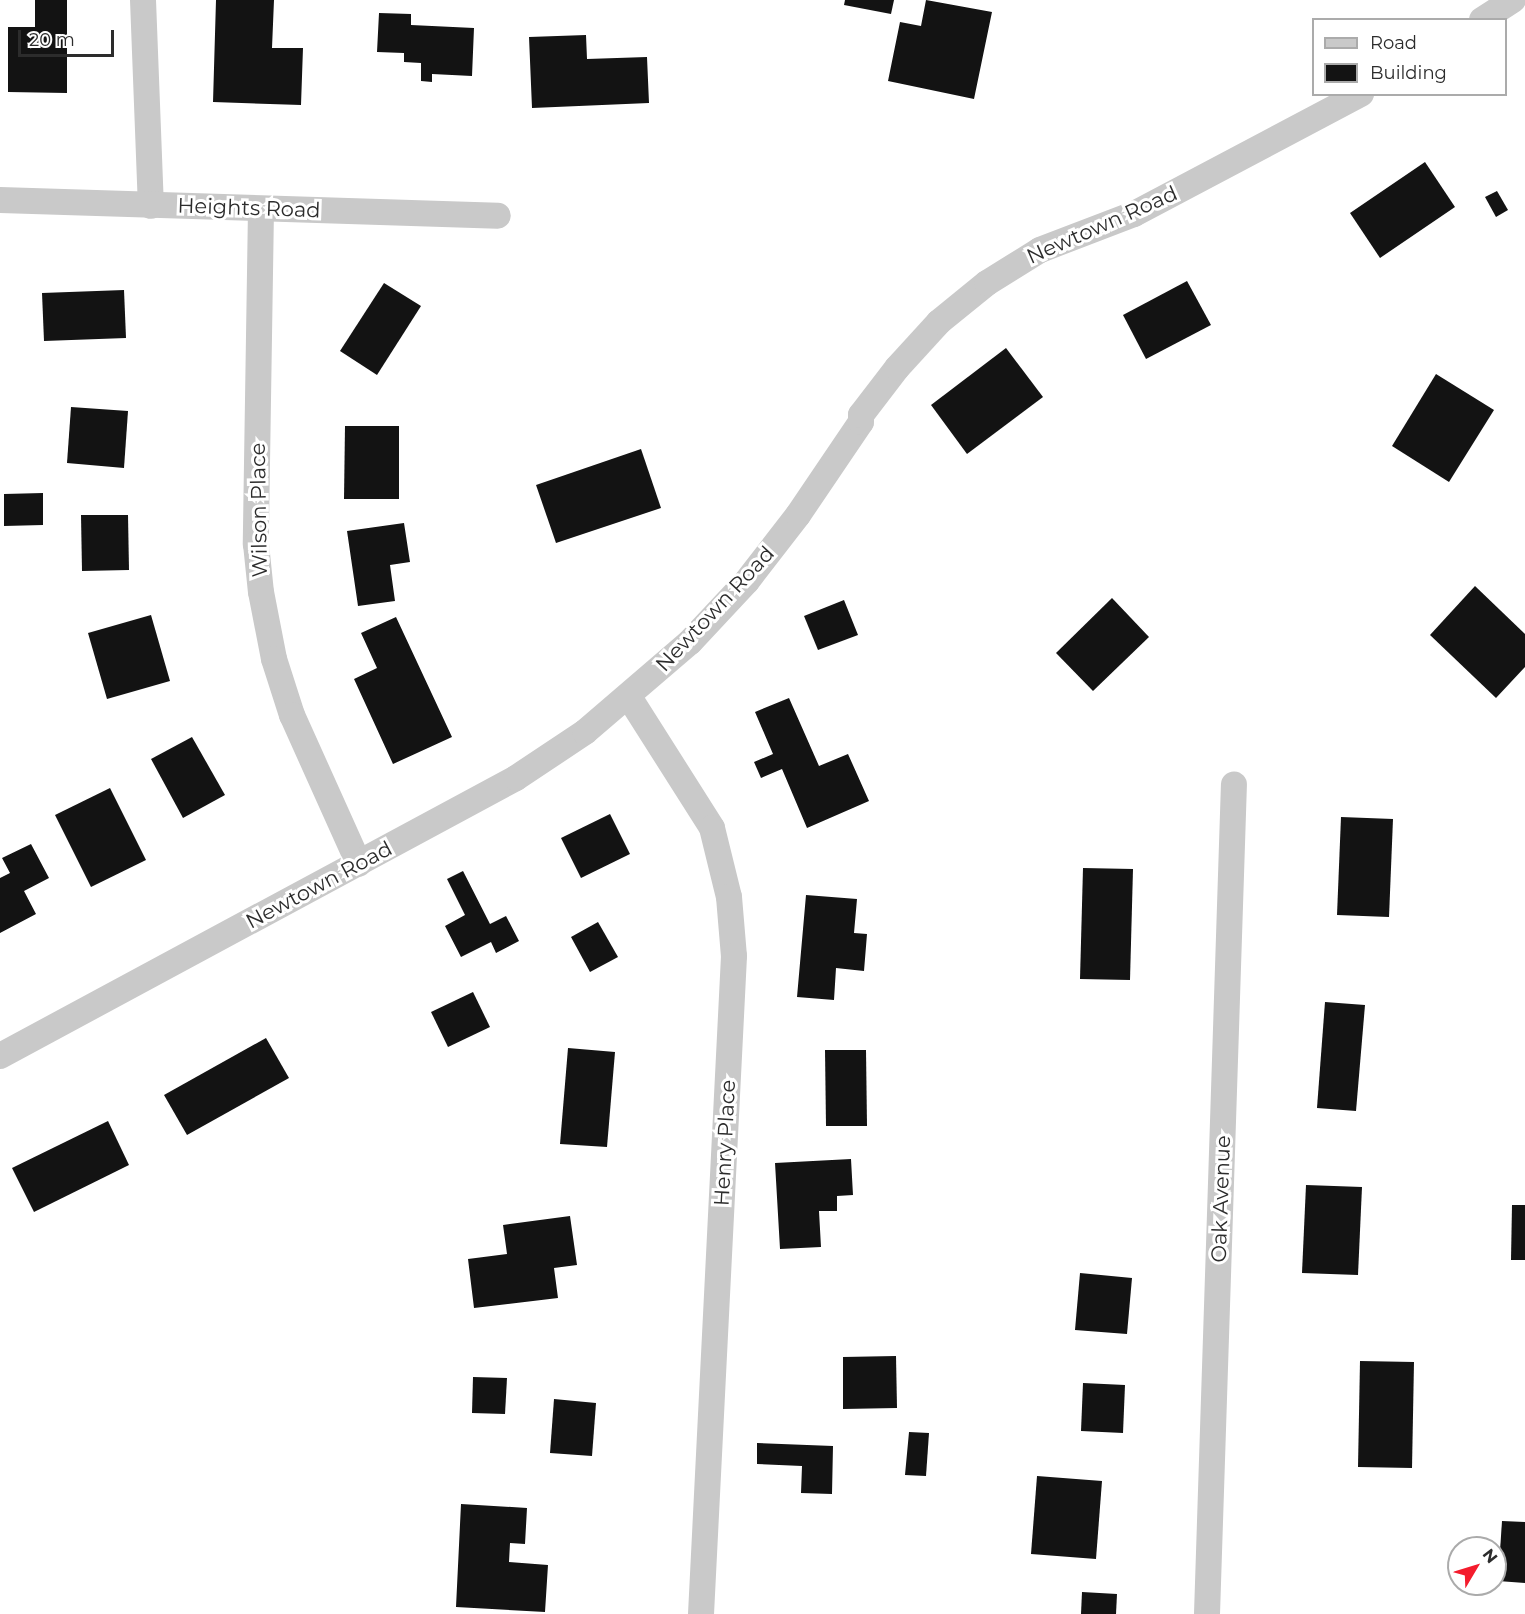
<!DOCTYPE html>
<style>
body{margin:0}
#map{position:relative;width:1525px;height:1614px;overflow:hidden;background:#fff;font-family:Montserrat,sans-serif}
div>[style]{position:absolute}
.building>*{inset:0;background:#131313}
.minor>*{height:26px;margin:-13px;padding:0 13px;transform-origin:13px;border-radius:13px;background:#c9c9c9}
span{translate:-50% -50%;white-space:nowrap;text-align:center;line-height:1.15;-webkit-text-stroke:6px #fff;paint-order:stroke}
.street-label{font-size:21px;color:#2c2c2c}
.legend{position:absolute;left:1312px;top:18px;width:195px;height:78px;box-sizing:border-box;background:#fff;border:2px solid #ababab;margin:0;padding:8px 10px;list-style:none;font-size:18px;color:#2c2c2c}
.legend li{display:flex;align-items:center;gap:12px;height:30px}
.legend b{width:30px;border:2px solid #ababab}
.north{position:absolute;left:1447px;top:1536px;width:60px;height:60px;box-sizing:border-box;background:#fff;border:2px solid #ababab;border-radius:50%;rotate:52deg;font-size:16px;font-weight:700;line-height:24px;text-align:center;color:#2c2c2c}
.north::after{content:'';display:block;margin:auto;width:21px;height:27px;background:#f41c2d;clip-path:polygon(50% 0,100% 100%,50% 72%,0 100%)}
.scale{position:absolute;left:18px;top:30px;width:96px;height:27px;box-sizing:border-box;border:3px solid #2c2c2c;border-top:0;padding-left:8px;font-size:18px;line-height:21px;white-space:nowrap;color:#2c2c2c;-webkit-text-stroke:4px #fff;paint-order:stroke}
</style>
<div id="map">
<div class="building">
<i style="clip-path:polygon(35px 0,67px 0,67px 93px,8px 92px,8px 27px,35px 27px)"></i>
<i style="clip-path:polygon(216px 0,274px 0,272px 48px,303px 48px,301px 105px,213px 102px)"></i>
<i style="clip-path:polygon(845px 0,894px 0,891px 14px,844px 5px)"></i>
<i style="clip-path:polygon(926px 0,992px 12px,974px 99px,888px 81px,900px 22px,921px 26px)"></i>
<i style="clip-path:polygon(379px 13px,411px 14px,411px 25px,474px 28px,472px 76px,432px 74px,432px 82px,421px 81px,421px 63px,404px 62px,404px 53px,377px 52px)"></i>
<i style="clip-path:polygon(586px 35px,587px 59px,647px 57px,649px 103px,532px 108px,529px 37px)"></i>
<i style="clip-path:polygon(1425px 162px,1455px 207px,1380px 258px,1350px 213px)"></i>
<i style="clip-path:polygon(1497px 191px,1508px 210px,1496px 217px,1485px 197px)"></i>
<i style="clip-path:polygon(1187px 281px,1211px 325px,1146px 359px,1123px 315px)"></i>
<i style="clip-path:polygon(384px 283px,421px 306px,377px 375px,340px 351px)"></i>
<i style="clip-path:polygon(124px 290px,126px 338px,44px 341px,42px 293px)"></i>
<i style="clip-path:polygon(1006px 348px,1043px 397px,967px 454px,931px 405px)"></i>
<i style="clip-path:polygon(1436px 374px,1494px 410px,1449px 482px,1392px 446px)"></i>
<i style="clip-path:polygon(71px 407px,128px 411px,124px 468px,67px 463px)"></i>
<i style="clip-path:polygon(345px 426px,399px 426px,399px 499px,344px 499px)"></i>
<i style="clip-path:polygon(641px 449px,661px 508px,556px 543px,536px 485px)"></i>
<i style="clip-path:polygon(43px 493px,43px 525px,4px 526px,4px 494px)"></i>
<i style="clip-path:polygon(81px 515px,128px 515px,129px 570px,82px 571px)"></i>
<i style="clip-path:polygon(404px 523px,410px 562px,390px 565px,395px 601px,358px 606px,347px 531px)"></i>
<i style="clip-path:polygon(1475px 586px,1525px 634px,1525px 667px,1496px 698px,1430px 635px)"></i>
<i style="clip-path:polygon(1112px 598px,1149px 637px,1093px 691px,1056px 653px)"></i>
<i style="clip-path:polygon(844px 600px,858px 635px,818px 650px,804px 616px)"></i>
<i style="clip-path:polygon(151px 615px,170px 681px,107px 699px,88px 633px)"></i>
<i style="clip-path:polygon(396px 617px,452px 737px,393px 764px,354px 679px,377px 668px,361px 633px)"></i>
<i style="clip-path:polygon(789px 698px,819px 766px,848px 754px,869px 801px,807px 828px,782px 769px,761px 778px,754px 762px,773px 754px,755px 712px)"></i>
<i style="clip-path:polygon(192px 737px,225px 795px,183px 818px,151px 759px)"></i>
<i style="clip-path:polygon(110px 788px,146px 860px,91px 887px,55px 815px)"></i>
<i style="clip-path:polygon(610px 814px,630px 854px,581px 878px,561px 838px)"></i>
<i style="clip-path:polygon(1341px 817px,1393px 819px,1389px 917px,1337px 915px)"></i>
<i style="clip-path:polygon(31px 844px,49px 878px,24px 891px,36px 914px,0 933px,0 878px,10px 873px,2px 858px)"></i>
<i style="clip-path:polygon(1083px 868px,1133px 869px,1130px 980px,1080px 979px)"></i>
<i style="clip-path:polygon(463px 871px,490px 924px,506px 916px,519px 941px,496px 953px,491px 942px,461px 957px,445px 926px,465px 915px,447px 879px)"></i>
<i style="clip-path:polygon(806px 895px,857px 899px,854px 933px,867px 934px,864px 971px,836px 968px,834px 1000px,797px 997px)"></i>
<i style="clip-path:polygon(598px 922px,618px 957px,590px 972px,571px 937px)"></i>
<i style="clip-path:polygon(473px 992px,490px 1027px,448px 1047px,431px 1012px)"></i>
<i style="clip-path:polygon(1325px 1002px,1365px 1005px,1356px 1111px,1317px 1108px)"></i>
<i style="clip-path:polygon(266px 1038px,289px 1078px,187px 1135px,164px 1095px)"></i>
<i style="clip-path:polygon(568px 1048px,615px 1052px,607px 1147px,560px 1144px)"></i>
<i style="clip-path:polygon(825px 1050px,866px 1050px,867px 1126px,826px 1126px)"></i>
<i style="clip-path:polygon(108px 1121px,129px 1165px,34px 1212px,12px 1168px)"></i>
<i style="clip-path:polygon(851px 1159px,853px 1195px,837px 1196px,837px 1211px,819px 1211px,821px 1247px,780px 1249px,775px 1163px)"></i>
<i style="clip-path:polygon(1306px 1185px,1362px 1187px,1358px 1275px,1302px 1273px)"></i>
<i style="clip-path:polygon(1512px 1205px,1525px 1205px,1525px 1260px,1511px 1260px)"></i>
<i style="clip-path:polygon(570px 1216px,577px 1265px,554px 1268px,558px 1298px,474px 1308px,468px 1259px,507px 1254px,503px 1225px)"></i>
<i style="clip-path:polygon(1080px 1273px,1132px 1278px,1127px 1334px,1075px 1330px)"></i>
<i style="clip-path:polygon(896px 1356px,897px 1408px,843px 1409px,843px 1357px)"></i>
<i style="clip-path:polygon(1360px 1361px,1414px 1362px,1412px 1468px,1358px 1467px)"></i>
<i style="clip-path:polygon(473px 1377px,507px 1378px,505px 1414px,472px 1413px)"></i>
<i style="clip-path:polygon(1083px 1383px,1125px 1385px,1123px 1433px,1081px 1431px)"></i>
<i style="clip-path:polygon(554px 1399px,596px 1403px,592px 1456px,550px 1453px)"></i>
<i style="clip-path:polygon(909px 1432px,929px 1433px,926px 1476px,905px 1475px)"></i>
<i style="clip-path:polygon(757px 1443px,833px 1446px,832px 1494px,801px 1493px,802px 1466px,757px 1464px)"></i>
<i style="clip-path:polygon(1037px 1476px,1102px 1481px,1096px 1559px,1031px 1554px)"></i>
<i style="clip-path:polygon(461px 1504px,527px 1508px,525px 1544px,510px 1543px,509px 1562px,548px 1565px,545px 1612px,456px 1607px)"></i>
<i style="clip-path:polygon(1502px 1521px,1525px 1522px,1525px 1583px,1498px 1581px)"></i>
<i style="clip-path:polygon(1082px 1592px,1117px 1594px,1116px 1614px,1081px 1614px)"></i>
</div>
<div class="minor">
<i style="left:143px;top:0;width:206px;rotate:87.8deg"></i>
<i style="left:1482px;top:20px;width:37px;rotate:-33deg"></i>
<i style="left:0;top:200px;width:498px;rotate:1.8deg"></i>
<i style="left:261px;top:209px;width:335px;rotate:90.9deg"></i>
<i style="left:256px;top:544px;width:48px;rotate:84.1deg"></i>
<i style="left:261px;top:592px;width:68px;rotate:79deg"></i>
<i style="left:274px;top:659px;width:59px;rotate:72.2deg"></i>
<i style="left:292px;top:715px;width:163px;rotate:65.8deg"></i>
<i style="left:629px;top:697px;width:155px;rotate:57.6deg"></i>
<i style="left:712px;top:828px;width:71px;rotate:76.2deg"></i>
<i style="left:729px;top:897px;width:59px;rotate:85.2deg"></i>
<i style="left:734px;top:956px;width:659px;rotate:92.87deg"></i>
<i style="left:0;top:1056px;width:586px;rotate:-28.31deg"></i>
<i style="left:516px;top:778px;width:83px;rotate:-33.7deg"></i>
<i style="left:585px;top:732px;width:138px;rotate:-40.6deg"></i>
<i style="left:690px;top:642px;width:83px;rotate:-46.9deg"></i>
<i style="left:747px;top:581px;width:83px;rotate:-52.3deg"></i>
<i style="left:798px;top:515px;width:112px;rotate:-55.9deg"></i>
<i style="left:861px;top:422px;width:7px;rotate:-90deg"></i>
<i style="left:861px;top:415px;width:59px;rotate:-52.5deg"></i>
<i style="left:897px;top:368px;width:62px;rotate:-47.6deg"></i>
<i style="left:939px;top:322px;width:62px;rotate:-39.1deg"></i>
<i style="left:987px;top:283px;width:62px;rotate:-31.9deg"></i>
<i style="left:1040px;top:250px;width:101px;rotate:-21deg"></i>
<i style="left:1134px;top:214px;width:257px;rotate:-27.9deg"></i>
<i style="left:1207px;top:1614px;width:830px;rotate:-88.14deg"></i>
</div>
<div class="street-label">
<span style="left:249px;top:208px;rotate:2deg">Heights Road</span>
<span style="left:1102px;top:225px;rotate:-24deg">Newtown Road</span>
<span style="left:259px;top:510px;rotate:-91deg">Wilson Place</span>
<span style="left:715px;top:609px;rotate:-47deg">Newtown Road</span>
<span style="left:319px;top:885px;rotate:-28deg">Newtown Road</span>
<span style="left:725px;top:1143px;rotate:-87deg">Henry Place</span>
<span style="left:1221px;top:1199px;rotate:-88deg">Oak Avenue</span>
</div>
<ul class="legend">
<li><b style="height:8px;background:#c9c9c9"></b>Road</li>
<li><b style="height:16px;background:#131313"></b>Building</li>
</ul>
<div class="north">N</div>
<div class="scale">20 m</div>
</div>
